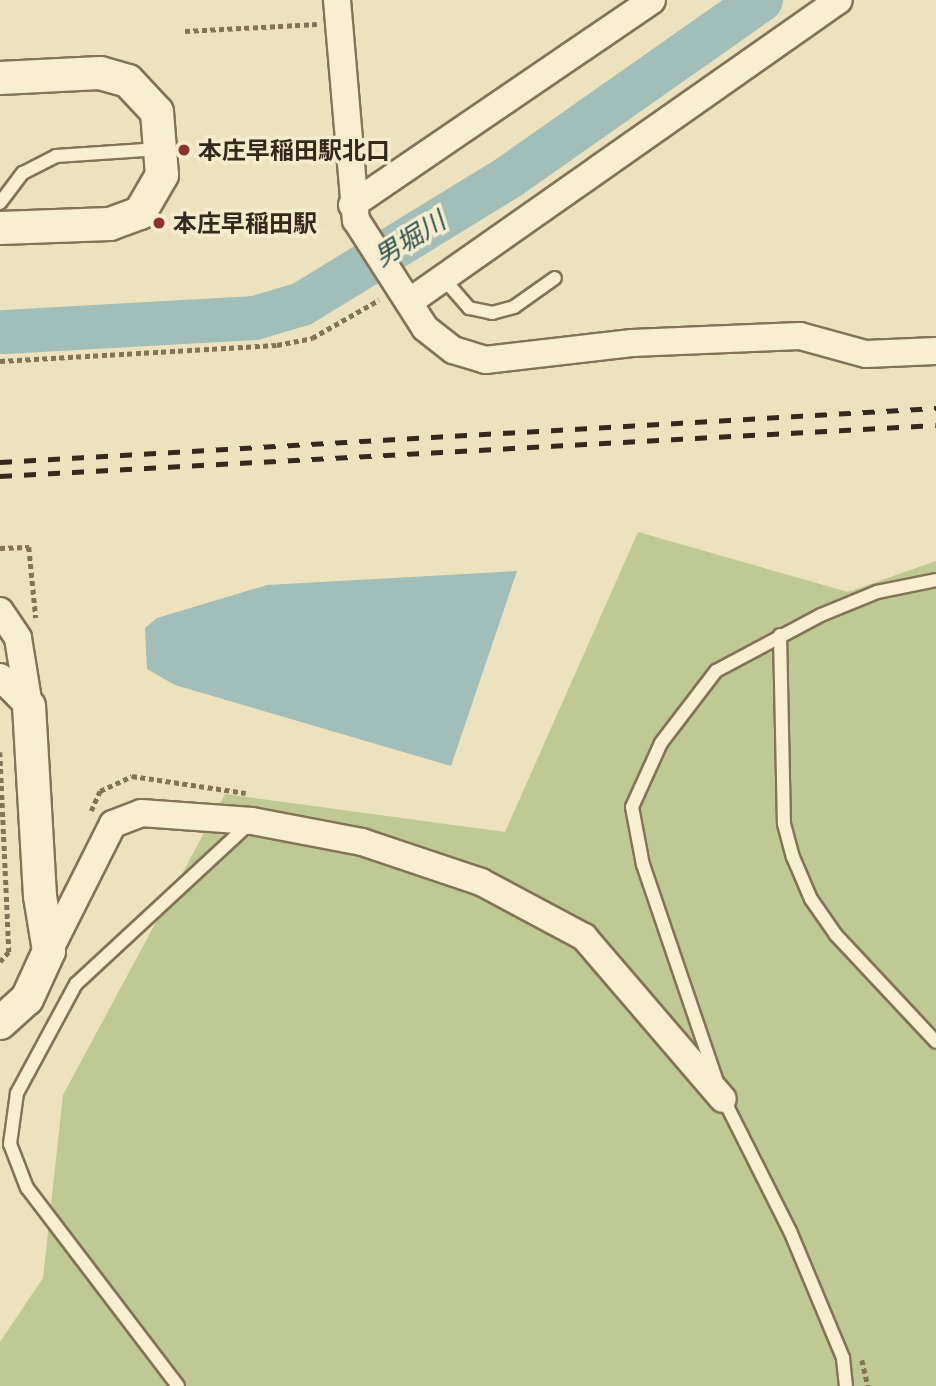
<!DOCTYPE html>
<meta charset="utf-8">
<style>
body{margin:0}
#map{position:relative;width:936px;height:1386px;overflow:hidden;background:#ece2be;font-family:"Playfair Display","Noto Sans JP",serif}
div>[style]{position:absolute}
.green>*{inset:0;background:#bec993}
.water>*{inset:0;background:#a1beb8}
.river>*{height:44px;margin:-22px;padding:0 22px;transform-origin:22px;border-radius:22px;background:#a1beb8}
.path>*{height:4.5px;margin-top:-2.25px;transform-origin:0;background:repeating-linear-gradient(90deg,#847357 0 5px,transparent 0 8.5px)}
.roads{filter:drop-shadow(2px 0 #847357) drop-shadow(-2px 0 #847357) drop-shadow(0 2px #847357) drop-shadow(0 -2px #847357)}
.service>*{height:12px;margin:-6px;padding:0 6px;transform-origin:6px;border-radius:6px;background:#f8efd1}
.minor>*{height:26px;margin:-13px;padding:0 13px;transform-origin:13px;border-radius:13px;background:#f8efd1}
.tertiary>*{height:32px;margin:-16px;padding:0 16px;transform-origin:16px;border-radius:16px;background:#f8efd1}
.rail>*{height:5px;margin-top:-2.5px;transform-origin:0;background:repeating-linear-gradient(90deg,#33291c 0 12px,transparent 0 24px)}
.dots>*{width:19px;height:19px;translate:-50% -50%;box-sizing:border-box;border:4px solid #f4eccd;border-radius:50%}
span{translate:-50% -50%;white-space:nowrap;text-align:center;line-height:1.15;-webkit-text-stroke:7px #f4eccd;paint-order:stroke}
.poi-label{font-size:24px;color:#33291c;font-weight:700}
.left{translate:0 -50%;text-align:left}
.water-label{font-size:26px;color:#2b5253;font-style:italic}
</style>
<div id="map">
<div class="green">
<i style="clip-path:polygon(638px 532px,848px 592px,936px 561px,936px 1386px,0 1386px,0 1342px,43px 1278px,63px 1095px,225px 794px,505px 832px)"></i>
</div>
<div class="water">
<i style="clip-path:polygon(517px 571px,451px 766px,175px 685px,147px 669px,145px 628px,157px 618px,267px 585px)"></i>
</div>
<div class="river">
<i style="left:5px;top:332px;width:250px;rotate:-3.2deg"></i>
<i style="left:255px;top:318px;width:49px;rotate:-16.6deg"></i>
<i style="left:302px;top:304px;width:243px;rotate:-31.5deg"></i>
<i style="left:509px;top:177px;width:308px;rotate:-35.1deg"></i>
</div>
<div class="path">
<i style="left:185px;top:31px;width:132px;rotate:-3deg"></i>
<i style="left:0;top:361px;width:277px;rotate:-3.3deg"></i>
<i style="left:277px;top:345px;width:36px;rotate:-11deg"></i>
<i style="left:312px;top:338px;width:77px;rotate:-29.6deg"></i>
<i style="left:0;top:548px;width:29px;rotate:-2deg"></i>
<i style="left:29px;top:547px;width:71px;rotate:84.4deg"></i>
<i style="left:0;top:752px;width:200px;rotate:87.4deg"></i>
<i style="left:9px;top:952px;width:13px;rotate:132deg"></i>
<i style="left:91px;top:811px;width:22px;rotate:-66deg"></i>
<i style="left:100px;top:791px;width:35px;rotate:-25deg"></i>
<i style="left:132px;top:776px;width:115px;rotate:8.5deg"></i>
<i style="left:862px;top:1360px;width:27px;rotate:77deg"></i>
</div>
<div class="roads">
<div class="service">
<i style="left:0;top:203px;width:38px;rotate:-53deg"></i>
<i style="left:23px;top:173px;width:37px;rotate:-27deg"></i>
<i style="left:56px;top:156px;width:104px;rotate:-3.9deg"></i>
<i style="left:443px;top:278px;width:40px;rotate:49deg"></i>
<i style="left:469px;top:308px;width:24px;rotate:12deg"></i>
<i style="left:492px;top:313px;width:23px;rotate:-15deg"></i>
<i style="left:514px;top:307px;width:50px;rotate:-35.3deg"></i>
<i style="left:780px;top:635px;width:189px;rotate:88.8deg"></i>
<i style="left:784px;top:824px;width:34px;rotate:75deg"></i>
<i style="left:793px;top:857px;width:46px;rotate:66.8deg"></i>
<i style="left:811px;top:899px;width:44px;rotate:55.2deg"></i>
<i style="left:836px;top:935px;width:146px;rotate:46.9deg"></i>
<i style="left:716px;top:1079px;width:226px;rotate:-108.8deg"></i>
<i style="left:643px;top:865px;width:59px;rotate:-100.7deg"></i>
<i style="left:632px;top:807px;width:70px;rotate:-65.6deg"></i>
<i style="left:661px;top:743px;width:91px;rotate:-52.6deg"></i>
<i style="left:716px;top:671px;width:119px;rotate:-28.1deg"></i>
<i style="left:821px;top:615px;width:61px;rotate:-22.3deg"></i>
<i style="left:877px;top:592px;width:60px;rotate:-11.5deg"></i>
<i style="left:722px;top:1096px;width:151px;rotate:63.3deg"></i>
<i style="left:790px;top:1231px;width:138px;rotate:67.3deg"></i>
<i style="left:843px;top:1358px;width:28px;rotate:84deg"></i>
<i style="left:178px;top:1386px;width:249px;rotate:-127.3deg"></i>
<i style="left:27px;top:1188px;width:47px;rotate:-111.1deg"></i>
<i style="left:10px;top:1144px;width:51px;rotate:-82.2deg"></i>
<i style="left:17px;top:1093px;width:124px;rotate:-61.6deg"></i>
<i style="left:76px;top:984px;width:238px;rotate:-42.8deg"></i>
</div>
<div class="minor">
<i style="left:337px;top:0;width:221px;rotate:85.1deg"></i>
<i style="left:356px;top:220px;width:128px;rotate:57.4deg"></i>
<i style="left:425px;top:328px;width:36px;rotate:38deg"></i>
<i style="left:453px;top:350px;width:34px;rotate:17deg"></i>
<i style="left:485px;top:360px;width:148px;rotate:-6.6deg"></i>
<i style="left:632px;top:343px;width:168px;rotate:-2.4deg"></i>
<i style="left:800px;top:336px;width:68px;rotate:15.3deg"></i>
<i style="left:866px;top:354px;width:70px;rotate:-2.5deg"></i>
<i style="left:352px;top:205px;width:363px;rotate:-34.3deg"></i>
<i style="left:409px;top:302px;width:525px;rotate:-35.08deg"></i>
<i style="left:0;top:611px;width:32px;rotate:56deg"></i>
<i style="left:18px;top:638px;width:69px;rotate:80.8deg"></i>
<i style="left:0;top:677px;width:41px;rotate:45deg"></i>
<i style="left:49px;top:951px;width:142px;rotate:-63.3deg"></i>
<i style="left:113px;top:824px;width:30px;rotate:-21deg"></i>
<i style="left:141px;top:813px;width:111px;rotate:4.1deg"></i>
<i style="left:252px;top:821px;width:112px;rotate:10.8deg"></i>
<i style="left:362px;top:842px;width:126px;rotate:18.6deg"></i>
<i style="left:481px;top:882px;width:117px;rotate:28.1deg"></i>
<i style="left:584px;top:937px;width:213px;rotate:49.4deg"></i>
</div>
<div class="tertiary">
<i style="left:0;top:78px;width:100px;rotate:-2.9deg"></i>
<i style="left:100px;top:73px;width:29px;rotate:16deg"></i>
<i style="left:128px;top:81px;width:42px;rotate:46.9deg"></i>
<i style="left:157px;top:112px;width:63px;rotate:85.5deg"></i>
<i style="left:162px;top:175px;width:44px;rotate:120.1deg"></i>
<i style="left:140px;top:213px;width:32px;rotate:160deg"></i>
<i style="left:110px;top:224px;width:110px;rotate:177.9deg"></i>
<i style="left:0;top:1023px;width:36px;rotate:-42deg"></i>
<i style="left:27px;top:999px;width:53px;rotate:-65.4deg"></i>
<i style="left:49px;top:951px;width:56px;rotate:-99.3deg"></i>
<i style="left:40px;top:896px;width:190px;rotate:-93.3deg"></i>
</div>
</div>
<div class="rail">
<i style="left:0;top:462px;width:938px;rotate:-3.3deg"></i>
<i style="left:0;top:476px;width:937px;rotate:-3.12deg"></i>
</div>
<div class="dots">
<i style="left:184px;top:150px;background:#913129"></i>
<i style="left:159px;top:223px;background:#913129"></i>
</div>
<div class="poi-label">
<span class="left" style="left:198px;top:150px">本庄早稲田駅北口</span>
<span class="left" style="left:173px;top:223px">本庄早稲田駅</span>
</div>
<div class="water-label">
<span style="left:409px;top:238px;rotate:-32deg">男堀川</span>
</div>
</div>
